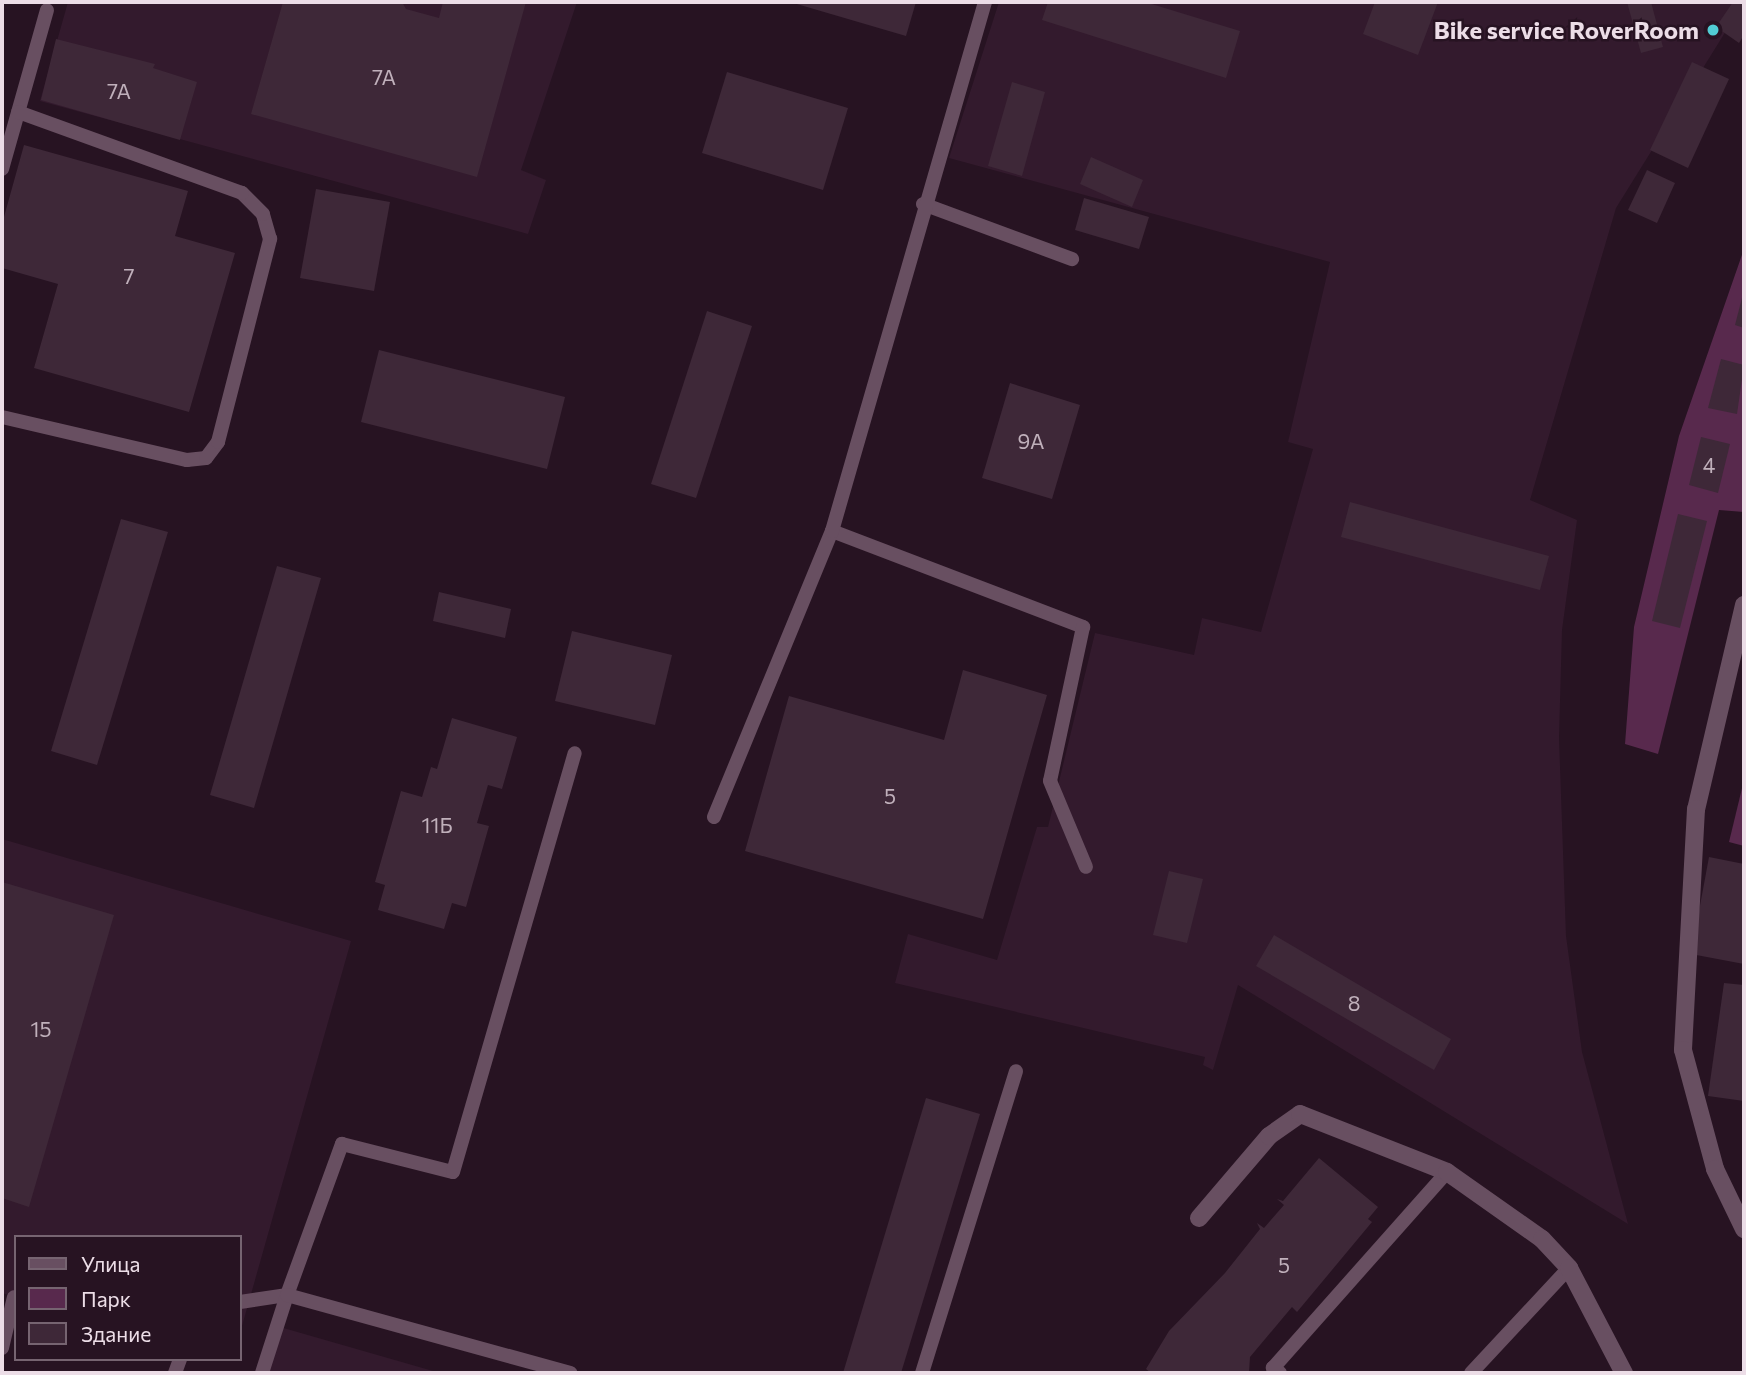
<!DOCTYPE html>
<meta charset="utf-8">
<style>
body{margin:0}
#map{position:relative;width:1746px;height:1375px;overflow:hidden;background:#271322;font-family:Commissioner,sans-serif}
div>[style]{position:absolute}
.built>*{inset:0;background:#331a2d}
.green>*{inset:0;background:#58294d}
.building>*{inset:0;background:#3e2838}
.service>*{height:14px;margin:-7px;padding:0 7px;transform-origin:7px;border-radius:7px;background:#684f61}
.minor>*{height:18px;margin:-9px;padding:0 9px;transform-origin:9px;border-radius:9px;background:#684f61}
.dots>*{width:19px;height:19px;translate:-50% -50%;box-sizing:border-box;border:4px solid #271322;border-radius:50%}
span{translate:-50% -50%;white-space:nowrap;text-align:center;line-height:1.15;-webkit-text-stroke:5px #271322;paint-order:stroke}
.number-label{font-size:21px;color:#c0b0bb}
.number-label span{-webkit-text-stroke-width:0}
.poi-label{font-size:24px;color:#ecdde7;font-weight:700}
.right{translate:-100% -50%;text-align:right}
.frame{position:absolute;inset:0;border:4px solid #ecdde7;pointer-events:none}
.legend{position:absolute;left:14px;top:1235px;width:228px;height:126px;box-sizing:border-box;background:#271322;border:2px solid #766471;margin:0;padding:9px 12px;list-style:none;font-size:21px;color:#ecdde7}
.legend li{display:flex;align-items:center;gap:14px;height:35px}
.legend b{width:35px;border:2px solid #766471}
</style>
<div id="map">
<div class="built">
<i style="clip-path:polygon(68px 2px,577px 2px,521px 170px,546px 180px,528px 234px,40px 101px)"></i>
<i style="clip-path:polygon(999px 2px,1744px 2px,1616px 208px,1530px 500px,1577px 520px,1562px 630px,1559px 738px,1566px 936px,1582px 1052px,1628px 1224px,1238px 985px,1213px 1070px,1203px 1065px,1205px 1057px,895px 983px,908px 934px,997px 960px,1037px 827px,1048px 827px,1095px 633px,1194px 655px,1202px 618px,1261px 632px,1313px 449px,1288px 442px,1330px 262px,949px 158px)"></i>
<i style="clip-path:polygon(2px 839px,351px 941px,240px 1333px,240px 1237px,16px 1237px,16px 1297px,2px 1293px)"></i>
<i style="clip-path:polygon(280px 1327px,440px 1373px,267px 1373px)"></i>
</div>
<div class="green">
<i style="clip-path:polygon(1744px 249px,1744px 512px,1719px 510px,1658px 754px,1625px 744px,1634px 627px,1679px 436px)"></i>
<i style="clip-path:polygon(1744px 780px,1744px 846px,1729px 842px)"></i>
</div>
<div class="building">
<i style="clip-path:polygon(283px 2px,402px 2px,406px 9px,439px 18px,443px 2px,526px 2px,477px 177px,251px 114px)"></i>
<i style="clip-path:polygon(790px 2px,916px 2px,906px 36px)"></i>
<i style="clip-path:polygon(1048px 2px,1145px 2px,1240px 31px,1226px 78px,1042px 20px)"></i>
<i style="clip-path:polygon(1375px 2px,1438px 2px,1418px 55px,1363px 34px)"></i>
<i style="clip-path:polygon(1627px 2px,1651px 2px,1663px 47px,1641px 53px)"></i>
<i style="clip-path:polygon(1733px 2px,1744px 2px,1744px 35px,1739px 43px,1716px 27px)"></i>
<i style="clip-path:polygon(56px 39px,155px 64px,153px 68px,197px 82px,180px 140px,41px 100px)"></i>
<i style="clip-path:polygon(1692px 62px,1729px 79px,1688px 168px,1650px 150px)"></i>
<i style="clip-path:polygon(727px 72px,848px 108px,823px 190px,702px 153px)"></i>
<i style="clip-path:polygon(1012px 82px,1045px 92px,1022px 176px,988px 166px)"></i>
<i style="clip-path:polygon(24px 145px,188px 191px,175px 236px,235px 253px,189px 412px,34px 368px,58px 284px,2px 268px,2px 224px)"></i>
<i style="clip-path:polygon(1091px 157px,1143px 180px,1132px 207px,1080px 184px)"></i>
<i style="clip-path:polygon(1647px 170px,1675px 183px,1657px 223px,1628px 210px)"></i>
<i style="clip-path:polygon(316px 189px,390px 202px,374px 291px,300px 278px)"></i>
<i style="clip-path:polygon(1084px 198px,1149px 217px,1139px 249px,1075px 230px)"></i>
<i style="clip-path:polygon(1743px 294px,1744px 294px,1744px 328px,1735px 325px)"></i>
<i style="clip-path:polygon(707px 311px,752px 326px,696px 498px,651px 484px)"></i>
<i style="clip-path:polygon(379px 350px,565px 397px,547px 469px,361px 422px)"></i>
<i style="clip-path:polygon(1721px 359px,1744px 365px,1737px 414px,1708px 408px)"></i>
<i style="clip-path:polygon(1010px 383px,1080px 405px,1052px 499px,982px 478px)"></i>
<i style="clip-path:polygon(1701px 437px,1730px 444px,1718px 493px,1689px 485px)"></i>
<i style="clip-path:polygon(1350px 502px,1549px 556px,1540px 590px,1341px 537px)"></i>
<i style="clip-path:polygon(1678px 514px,1707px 521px,1680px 628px,1652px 621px)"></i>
<i style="clip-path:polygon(121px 519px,168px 532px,97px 765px,51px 751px)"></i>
<i style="clip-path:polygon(277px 566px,321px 578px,254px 808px,210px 795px)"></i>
<i style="clip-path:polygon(439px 592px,511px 609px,505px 638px,433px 621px)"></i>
<i style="clip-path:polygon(572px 631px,672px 655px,655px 725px,555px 701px)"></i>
<i style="clip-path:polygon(963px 670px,1047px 695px,983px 919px,745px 851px,789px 696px,944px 740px)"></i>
<i style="clip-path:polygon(452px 718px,517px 737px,502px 789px,488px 785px,477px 823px,489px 826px,466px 907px,452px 903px,444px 929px,378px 910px,385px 885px,375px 882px,401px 791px,422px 797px,431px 767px,437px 769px)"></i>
<i style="clip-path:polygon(1709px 857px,1744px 864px,1744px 964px,1691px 954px)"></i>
<i style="clip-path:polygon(1169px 871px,1203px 879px,1187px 943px,1153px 935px)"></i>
<i style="clip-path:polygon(2px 882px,114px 915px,29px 1207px,2px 1198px)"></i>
<i style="clip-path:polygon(1274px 935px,1451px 1039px,1434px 1070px,1256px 966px)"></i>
<i style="clip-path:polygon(1724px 983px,1744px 985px,1744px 1101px,1708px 1096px)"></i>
<i style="clip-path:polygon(926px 1098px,980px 1114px,901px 1373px,843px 1373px)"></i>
<i style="clip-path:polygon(1319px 1158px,1378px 1207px,1368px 1219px,1372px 1222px,1297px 1312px,1292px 1307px,1250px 1357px,1249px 1373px,1151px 1373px,1146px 1369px,1169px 1331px,1225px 1273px,1260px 1229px,1257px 1223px,1264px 1228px,1284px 1205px,1277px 1199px,1283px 1201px)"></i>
</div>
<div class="service">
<i style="left:2px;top:169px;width:165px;rotate:-74.2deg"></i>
<i style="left:923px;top:204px;width:159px;rotate:20.3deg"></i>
<i style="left:2px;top:417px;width:190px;rotate:13.1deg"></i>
<i style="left:187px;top:460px;width:19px;rotate:-6deg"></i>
<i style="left:206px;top:458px;width:20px;rotate:-53deg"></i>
<i style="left:218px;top:442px;width:210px;rotate:-75.6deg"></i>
<i style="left:270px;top:239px;width:26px;rotate:-106deg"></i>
<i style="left:263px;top:214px;width:30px;rotate:-135deg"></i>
<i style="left:242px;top:193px;width:238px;rotate:-160.1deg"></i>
<i style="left:832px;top:531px;width:269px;rotate:20.9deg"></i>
<i style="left:1083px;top:627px;width:157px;rotate:102.1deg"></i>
<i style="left:1050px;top:781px;width:93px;rotate:67.3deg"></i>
<i style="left:714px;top:817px;width:309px;rotate:-67.6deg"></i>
<i style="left:832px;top:531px;width:551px;rotate:-73.87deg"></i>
<i style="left:240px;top:1302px;width:48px;rotate:-8.5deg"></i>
<i style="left:287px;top:1295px;width:161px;rotate:-70deg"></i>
<i style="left:342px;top:1144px;width:114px;rotate:14.2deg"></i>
<i style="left:453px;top:1172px;width:436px;rotate:-73.8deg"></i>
<i style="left:2px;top:1348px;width:52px;rotate:-76.8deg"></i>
<i style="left:175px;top:1373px;width:15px;rotate:-70deg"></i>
<i style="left:262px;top:1373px;width:82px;rotate:-72.2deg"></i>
<i style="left:287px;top:1295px;width:294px;rotate:15.4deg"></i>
<i style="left:922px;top:1373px;width:316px;rotate:-72.7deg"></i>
<i style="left:1280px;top:1373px;width:9px;rotate:-144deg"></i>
<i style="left:1273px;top:1368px;width:262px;rotate:-48.4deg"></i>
<i style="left:1471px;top:1373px;width:144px;rotate:-47deg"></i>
</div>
<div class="minor">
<i style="left:1744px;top:605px;width:210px;rotate:103.2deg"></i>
<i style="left:1696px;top:809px;width:241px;rotate:93.1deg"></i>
<i style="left:1683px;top:1050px;width:123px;rotate:74.9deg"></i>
<i style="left:1715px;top:1169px;width:67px;rotate:64.2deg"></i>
<i style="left:1199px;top:1218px;width:108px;rotate:-49.5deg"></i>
<i style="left:1269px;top:1136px;width:38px;rotate:-35deg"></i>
<i style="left:1300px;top:1114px;width:158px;rotate:21.5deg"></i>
<i style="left:1447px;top:1172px;width:116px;rotate:35.2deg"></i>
<i style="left:1542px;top:1239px;width:40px;rotate:47deg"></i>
<i style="left:1569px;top:1268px;width:119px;rotate:62.4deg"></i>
</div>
<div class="dots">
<i style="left:1713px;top:30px;background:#51ccd4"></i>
</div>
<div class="number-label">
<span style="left:384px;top:77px">7А</span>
<span style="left:119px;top:91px">7А</span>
<span style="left:129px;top:276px">7</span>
<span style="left:1031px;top:441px">9А</span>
<span style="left:1709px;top:465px">4</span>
<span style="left:890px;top:796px">5</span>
<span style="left:437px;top:825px">11Б</span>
<span style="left:1354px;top:1003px">8</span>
<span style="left:41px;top:1029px">15</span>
<span style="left:1284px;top:1265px">5</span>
</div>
<div class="poi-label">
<span class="right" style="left:1699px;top:30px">Bike service RoverRoom</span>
</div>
<div class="frame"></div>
<ul class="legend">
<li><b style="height:9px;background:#684f61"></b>Улица</li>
<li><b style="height:19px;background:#58294d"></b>Парк</li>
<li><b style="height:19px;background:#3e2838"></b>Здание</li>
</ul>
</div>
